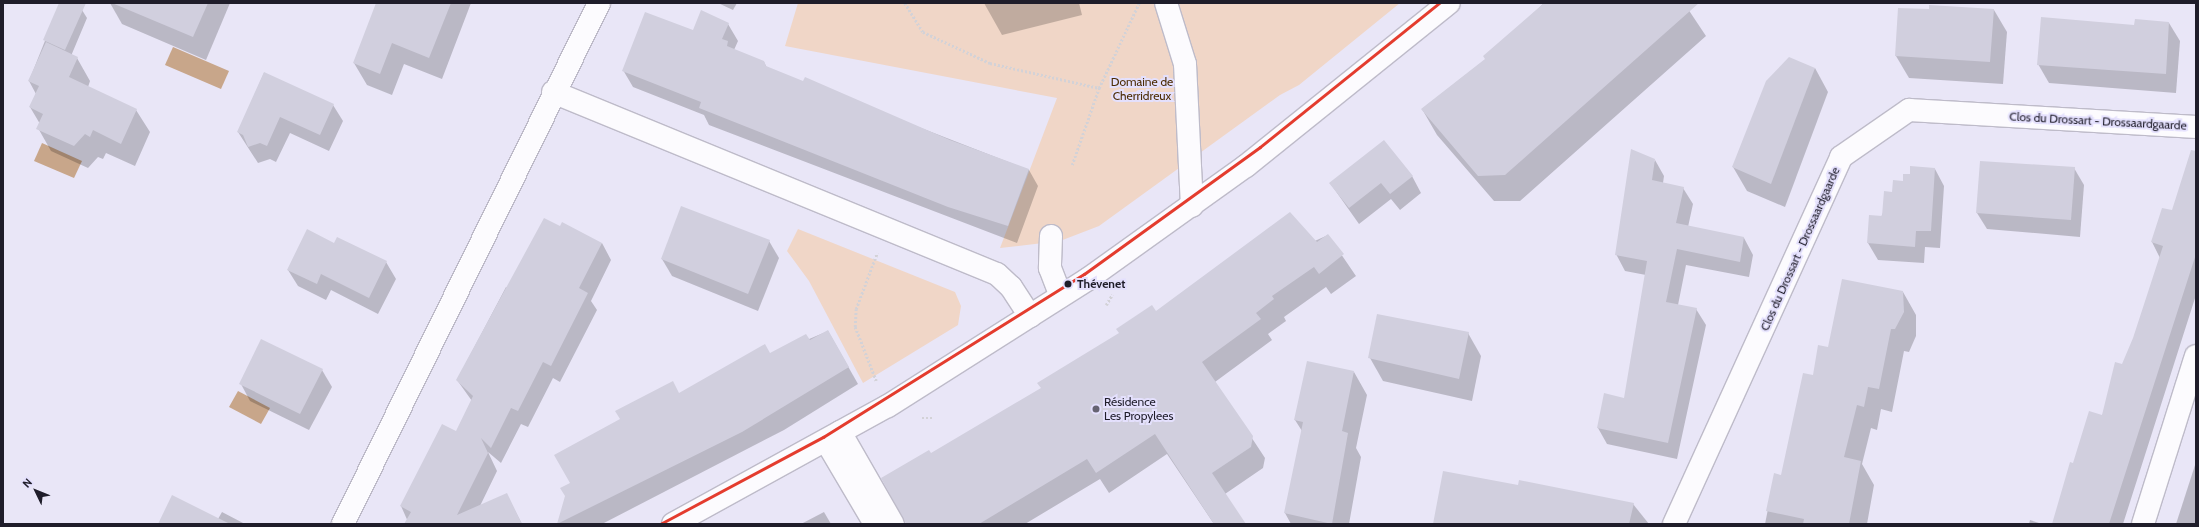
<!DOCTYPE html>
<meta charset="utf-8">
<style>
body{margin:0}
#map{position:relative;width:2199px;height:527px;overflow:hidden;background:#e9e6f7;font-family:Cabin,sans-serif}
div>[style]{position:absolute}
.green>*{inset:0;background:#f0d6c7}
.water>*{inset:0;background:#c8a68a}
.shadow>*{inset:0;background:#0003}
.building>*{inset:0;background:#d1cfde}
.path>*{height:2.5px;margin-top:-1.25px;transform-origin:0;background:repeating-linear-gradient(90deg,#d3d2d7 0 2px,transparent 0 4px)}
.roads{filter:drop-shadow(1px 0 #bebbc9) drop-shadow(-1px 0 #bebbc9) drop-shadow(0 1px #bebbc9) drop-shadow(0 -1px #bebbc9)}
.minor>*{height:22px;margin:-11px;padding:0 11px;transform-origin:11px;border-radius:11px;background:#fcfbfe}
.tram-1>*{height:3px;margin:-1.5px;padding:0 1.5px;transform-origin:1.5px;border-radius:1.5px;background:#e43c2e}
.dots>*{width:11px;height:11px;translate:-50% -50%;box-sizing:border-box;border:2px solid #e4e0fd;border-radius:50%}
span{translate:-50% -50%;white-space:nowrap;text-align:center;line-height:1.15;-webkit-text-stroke:4px #e4e0fd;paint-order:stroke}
.park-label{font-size:12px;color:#4c2c04}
.street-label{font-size:12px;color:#1f1d2a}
.stop-label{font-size:12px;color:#1f1d2a;font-weight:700}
.left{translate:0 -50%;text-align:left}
.poi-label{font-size:12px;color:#1f1d2a}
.frame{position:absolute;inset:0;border:4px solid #1f1d2a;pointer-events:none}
.north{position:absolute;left:16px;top:471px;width:40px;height:40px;-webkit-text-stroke:3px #e4e0fd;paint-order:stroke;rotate:313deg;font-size:11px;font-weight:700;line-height:16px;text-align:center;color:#1f1d2a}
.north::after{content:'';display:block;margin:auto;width:14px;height:18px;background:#1f1d2a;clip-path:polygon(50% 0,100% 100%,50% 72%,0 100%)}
</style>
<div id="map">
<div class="green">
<i style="clip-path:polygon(798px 3px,1400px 3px,1299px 85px,1280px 95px,1099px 226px,1060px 241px,1000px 248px,1057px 98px,785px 46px)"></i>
<i style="clip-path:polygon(798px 229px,955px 292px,961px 306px,958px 325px,863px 383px,809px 281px,787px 251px)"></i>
</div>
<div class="water">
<i style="clip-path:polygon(173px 47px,229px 71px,221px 89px,165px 65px)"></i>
<i style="clip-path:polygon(42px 143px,82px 161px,74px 178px,34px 161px)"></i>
<i style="clip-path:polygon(238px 391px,270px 408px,261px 424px,229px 407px)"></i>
</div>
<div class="shadow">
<i style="clip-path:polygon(60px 3px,82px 10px,87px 18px,71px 56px,77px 58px,90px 81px,88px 87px,136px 110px,150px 132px,135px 166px,106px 153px,103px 159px,98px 157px,88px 168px,51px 151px,38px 128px,40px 124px,30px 107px,36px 94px,29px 81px)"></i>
<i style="clip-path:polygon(110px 3px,230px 3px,206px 60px,122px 24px)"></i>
<i style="clip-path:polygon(378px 3px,471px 3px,442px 79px,404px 64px,392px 95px,367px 85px,354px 63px)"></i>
<i style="clip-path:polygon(718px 3px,737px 3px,733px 10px)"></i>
<i style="clip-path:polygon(984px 3px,1079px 3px,1082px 15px,1002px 35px)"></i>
<i style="clip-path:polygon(1544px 3px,1684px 3px,1706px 36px,1520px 201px,1494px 201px,1437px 135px,1422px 109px,1486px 59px)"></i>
<i style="clip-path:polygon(1930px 10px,1994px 10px,2007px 32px,2003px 84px,1909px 78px,1896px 56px)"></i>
<i style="clip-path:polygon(2169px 23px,2180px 41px,2176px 93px,2049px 83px,2038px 64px,2135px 26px)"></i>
<i style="clip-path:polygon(728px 24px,738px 41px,734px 50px,764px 62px,767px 68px,1029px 170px,1038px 186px,1017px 243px,709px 125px,704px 115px,633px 87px,623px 70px,693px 32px)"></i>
<i style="clip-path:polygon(1815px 68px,1828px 92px,1785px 207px,1747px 191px,1733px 167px)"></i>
<i style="clip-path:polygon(264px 73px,333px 105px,343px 121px,329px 151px,290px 133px,276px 162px,270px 159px,258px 163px,238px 132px)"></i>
<i style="clip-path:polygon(1655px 160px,1664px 176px,1663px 183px,1683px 188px,1693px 204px,1688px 227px,1744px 238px,1753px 255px,1749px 277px,1686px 265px,1678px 305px,1696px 309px,1706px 325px,1677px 459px,1607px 444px,1598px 428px,1625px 399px,1646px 275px,1625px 271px,1616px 254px)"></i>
<i style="clip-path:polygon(2074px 168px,2084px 185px,2080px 237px,1987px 229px,1977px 213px)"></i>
<i style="clip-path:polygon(1935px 169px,1944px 186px,1940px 248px,1925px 247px,1924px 263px,1878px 260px,1868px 243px,1893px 193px,1911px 175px)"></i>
<i style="clip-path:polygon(1412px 176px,1421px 193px,1400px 210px,1391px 199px,1359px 224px,1330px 183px)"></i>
<i style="clip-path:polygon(2196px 190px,2196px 295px,2123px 524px,2053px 524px,2074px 464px,2102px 416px,2134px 338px,2160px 258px,2152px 242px,2163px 209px,2172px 212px)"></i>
<i style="clip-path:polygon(1328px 235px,1356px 276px,1331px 294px,1326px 287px,1284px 317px,1286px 321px,1268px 334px,1272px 340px,1215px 382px,1265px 458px,1263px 468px,1225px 494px,1244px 524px,1214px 524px,1167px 454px,1109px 493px,1100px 479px,1025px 524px,909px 524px,931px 455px,1042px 389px,1156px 313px)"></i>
<i style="clip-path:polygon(769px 241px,779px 258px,758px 311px,672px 276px,662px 259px)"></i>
<i style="clip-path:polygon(602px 243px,611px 260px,591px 301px,597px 310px,560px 382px,553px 378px,528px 427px,521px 424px,501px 463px,488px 452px,497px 471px,480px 506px,508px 497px,522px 524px,409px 524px,401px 506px,456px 433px,472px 401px,457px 380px,506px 287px,510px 289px)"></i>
<i style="clip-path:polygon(335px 244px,386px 262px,396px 279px,378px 314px,331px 290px,326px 300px,298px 286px,288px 270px)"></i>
<i style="clip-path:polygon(1903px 292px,1916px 315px,1916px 336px,1909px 352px,1904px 351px,1892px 412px,1881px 409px,1877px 430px,1871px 428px,1862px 464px,1874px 485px,1867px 524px,1765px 524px,1775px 474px,1782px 476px,1813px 376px,1829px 348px)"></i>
<i style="clip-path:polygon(828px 331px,858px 384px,784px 430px,602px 524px,558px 524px,571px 484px,679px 394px)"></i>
<i style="clip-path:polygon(1468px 333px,1481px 356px,1472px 401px,1383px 381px,1370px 358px)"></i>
<i style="clip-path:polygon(322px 370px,332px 387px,309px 430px,250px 401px,241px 384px)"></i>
<i style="clip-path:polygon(1354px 372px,1367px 395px,1356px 448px,1361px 457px,1349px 524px,1291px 524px,1285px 513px,1302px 431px,1295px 420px)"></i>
<i style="clip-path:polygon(2196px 462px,2196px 524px,2176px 524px)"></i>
<i style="clip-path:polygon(1519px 486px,1633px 504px,1649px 524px,1434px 524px)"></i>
<i style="clip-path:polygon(222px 512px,245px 524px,159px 524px,218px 519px)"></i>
<i style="clip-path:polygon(824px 512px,831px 524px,801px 524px)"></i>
<i style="clip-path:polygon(2030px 520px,2042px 524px,2029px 524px)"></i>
</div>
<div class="building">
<i style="clip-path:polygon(59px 3px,86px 3px,65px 50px,43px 40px)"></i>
<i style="clip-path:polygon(112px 3px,208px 3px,193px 37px)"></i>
<i style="clip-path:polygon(376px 3px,451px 3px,429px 58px,392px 43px,380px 74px,353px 63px)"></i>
<i style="clip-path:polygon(1544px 3px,1699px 3px,1505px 175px,1478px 176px,1421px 109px,1485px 59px,1483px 56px)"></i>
<i style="clip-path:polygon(1929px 5px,1994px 9px,1990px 62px,1895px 56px,1898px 8px,1929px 9px)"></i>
<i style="clip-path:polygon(701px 10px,729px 23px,722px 39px,728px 41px,727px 46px,764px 61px,766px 66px,803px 81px,805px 77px,950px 140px,1029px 169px,1008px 226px,948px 207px,699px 108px,701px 102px,622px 71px,645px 12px,693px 30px)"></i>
<i style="clip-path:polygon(2041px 17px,2134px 25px,2135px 19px,2169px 22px,2166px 74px,2037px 65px)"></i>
<i style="clip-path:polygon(46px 42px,78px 57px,69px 77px,137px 109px,121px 144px,93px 130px,90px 137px,85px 134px,74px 146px,36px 129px,43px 114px,29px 107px,39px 86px,28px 81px)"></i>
<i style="clip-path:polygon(1789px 57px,1815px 68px,1771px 184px,1732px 167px,1766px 81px)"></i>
<i style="clip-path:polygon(264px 72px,334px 104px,320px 135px,280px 117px,267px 146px,260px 143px,248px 147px,243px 135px,237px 132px)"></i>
<i style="clip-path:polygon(1384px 140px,1413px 176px,1390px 194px,1381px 183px,1349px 208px,1329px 183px)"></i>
<i style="clip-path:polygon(1631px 149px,1655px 159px,1652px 180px,1684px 187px,1676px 223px,1744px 237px,1740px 262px,1677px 249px,1666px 302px,1697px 308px,1668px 443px,1597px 428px,1604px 393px,1624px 398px,1647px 261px,1615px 255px)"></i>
<i style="clip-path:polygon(2191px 150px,2196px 151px,2196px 254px,2109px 524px,2052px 524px,2070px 462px,2073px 463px,2089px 411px,2102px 415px,2115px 362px,2122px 364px,2133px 338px,2163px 246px,2151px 242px,2162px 208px,2172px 210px)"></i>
<i style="clip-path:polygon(1980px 161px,2075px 167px,2071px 220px,1976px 213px)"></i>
<i style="clip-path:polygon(1910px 166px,1935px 168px,1931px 231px,1916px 231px,1915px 247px,1867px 243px,1869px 215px,1882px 216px,1884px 191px,1892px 192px,1893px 180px,1903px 181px,1903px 174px,1910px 174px)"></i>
<i style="clip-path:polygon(681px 206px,770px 240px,748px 294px,661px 259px)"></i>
<i style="clip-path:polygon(1290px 212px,1317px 242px,1328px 234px,1344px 254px,1319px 274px,1314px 267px,1272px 296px,1274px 299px,1256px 313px,1261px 319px,1202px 362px,1253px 436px,1251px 447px,1212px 473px,1246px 524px,1214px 524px,1155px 434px,1096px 473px,1087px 459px,979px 524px,906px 524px,881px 478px,929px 450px,931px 453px,1041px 388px,1037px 383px,1119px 333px,1116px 329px,1152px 305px,1156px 311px)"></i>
<i style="clip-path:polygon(544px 218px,560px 226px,562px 222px,602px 243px,579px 288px,588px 293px,551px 366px,543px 362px,518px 411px,511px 408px,491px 448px,481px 438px,488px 453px,457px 515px,507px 493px,522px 524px,404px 524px,411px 512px,400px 506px,442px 424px,456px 431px,473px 396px,456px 380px)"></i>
<i style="clip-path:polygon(307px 229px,334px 243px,337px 237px,387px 261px,369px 298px,321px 274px,317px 284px,287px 270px)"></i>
<i style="clip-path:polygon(1842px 279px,1903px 291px,1904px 312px,1895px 329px,1891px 329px,1879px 389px,1868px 387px,1864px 407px,1857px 405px,1844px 457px,1861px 461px,1849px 524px,1803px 524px,1804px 519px,1766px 511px,1774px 473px,1781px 475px,1803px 373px,1813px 375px,1818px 345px,1828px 347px)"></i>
<i style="clip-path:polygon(1377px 314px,1469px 332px,1459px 379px,1368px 358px)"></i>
<i style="clip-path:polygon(828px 330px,849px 367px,742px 432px,557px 524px,565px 496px,560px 488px,570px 483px,554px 455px,620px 419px,615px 411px,673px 381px,679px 393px,765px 344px,770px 353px,806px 334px,810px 340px)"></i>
<i style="clip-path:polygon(261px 339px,323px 369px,300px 414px,239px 384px)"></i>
<i style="clip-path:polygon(1307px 361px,1354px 371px,1342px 431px,1348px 433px,1332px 524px,1284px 513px,1303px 422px,1294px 420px)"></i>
<i style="clip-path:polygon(1443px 471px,1518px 485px,1519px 480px,1634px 503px,1629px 524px,1433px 524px)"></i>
<i style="clip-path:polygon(172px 495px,230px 524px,158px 524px)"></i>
</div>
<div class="path">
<i style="left:905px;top:3px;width:34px;rotate:58deg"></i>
<i style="left:923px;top:32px;width:74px;rotate:24.8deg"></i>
<i style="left:990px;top:63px;width:112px;rotate:12.9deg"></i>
<i style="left:1099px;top:88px;width:94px;rotate:-64.8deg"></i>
<i style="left:1072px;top:165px;width:82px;rotate:-70.7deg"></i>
<i style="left:1106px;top:305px;width:12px;rotate:-59deg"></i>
<i style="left:876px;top:381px;width:58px;rotate:-111.3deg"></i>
<i style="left:855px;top:327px;width:18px;rotate:-87deg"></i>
<i style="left:856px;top:309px;width:60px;rotate:-69.4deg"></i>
<i style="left:922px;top:418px;width:12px"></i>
</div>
<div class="roads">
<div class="minor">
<i style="left:1166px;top:3px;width:64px;rotate:72.7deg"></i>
<i style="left:1185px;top:64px;width:142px;rotate:87.2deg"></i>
<i style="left:553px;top:92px;width:480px;rotate:22.3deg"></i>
<i style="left:997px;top:274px;width:19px;rotate:43deg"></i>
<i style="left:1011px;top:287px;width:35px;rotate:57deg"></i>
<i style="left:1051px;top:236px;width:32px;rotate:92deg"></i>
<i style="left:1050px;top:268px;width:30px;rotate:69deg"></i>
<i style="left:840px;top:432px;width:106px;rotate:60.1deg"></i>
<i style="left:826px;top:441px;width:96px;rotate:59.4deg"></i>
<i style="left:343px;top:524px;width:580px;rotate:-63.83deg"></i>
<i style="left:673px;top:524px;width:245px;rotate:-28.8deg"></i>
<i style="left:888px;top:406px;width:237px;rotate:-32.4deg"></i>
<i style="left:1088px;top:279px;width:194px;rotate:-35.6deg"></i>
<i style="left:1246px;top:166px;width:260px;rotate:-38.8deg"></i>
<i style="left:1674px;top:524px;width:403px;rotate:-65.5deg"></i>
<i style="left:1841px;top:157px;width:83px;rotate:-34.7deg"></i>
<i style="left:1909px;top:110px;width:288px;rotate:3.4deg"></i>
<i style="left:2143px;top:524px;width:176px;rotate:-72.5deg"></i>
</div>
</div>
<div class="tram-1">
<i style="left:660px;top:524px;width:185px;rotate:-28.1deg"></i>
<i style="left:823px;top:437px;width:308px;rotate:-32deg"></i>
<i style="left:1084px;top:274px;width:217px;rotate:-35.8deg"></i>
<i style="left:1260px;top:147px;width:230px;rotate:-38.8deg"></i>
</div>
<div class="dots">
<i style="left:1068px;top:284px;background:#1f1d2a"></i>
<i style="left:1096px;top:409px;background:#666372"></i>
</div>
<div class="park-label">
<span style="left:1142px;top:89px">Domaine de<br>Cherridreux</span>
</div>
<div class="street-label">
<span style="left:2098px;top:121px;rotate:3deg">Clos du Drossart - Drossaardgaarde</span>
<span style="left:1800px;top:249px;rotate:-66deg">Clos du Drossart - Drossaardgaarde</span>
</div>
<div class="stop-label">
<span class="left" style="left:1077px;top:284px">Thévenet</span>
</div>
<div class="poi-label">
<span class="left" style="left:1104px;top:409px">Résidence<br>Les Propylees</span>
</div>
<div class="frame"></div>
<div class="north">N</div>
</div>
